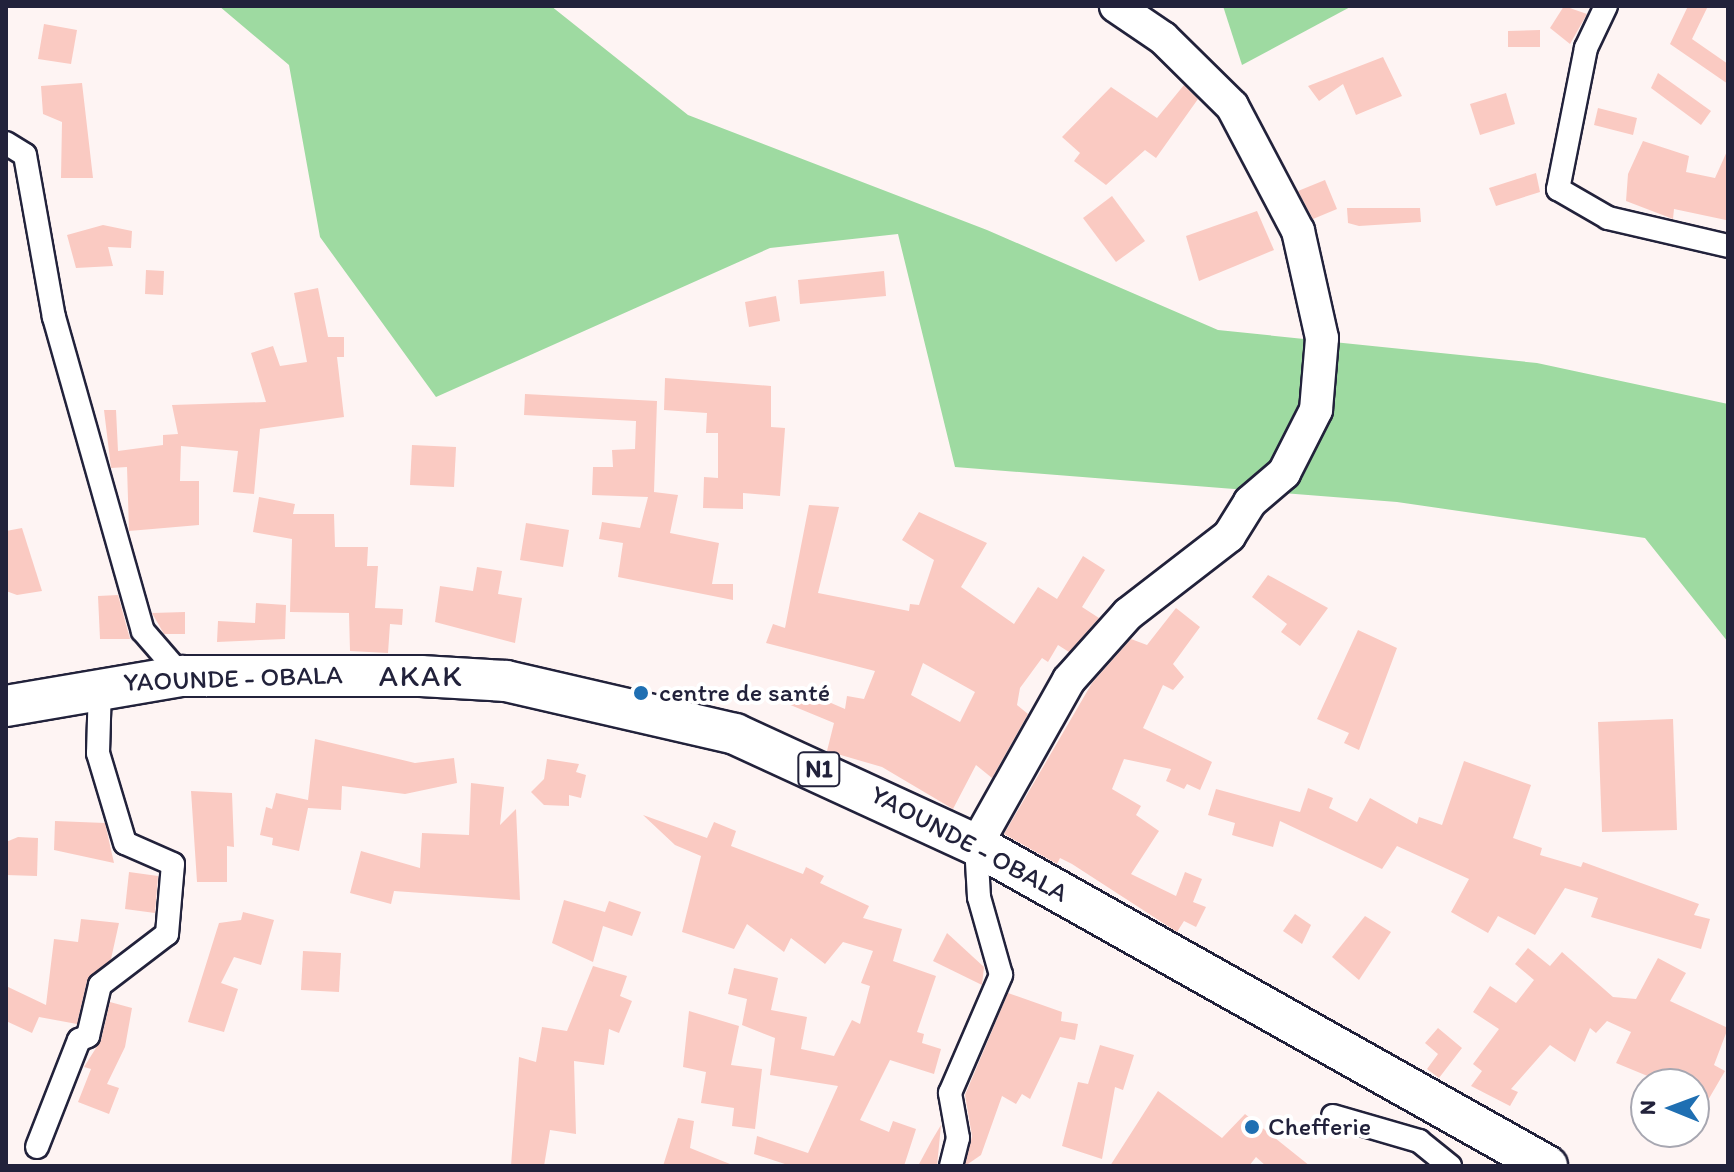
<!DOCTYPE html>
<meta charset="utf-8">
<style>
body{margin:0}
#map{position:relative;width:1734px;height:1172px;overflow:hidden;background:#fef4f3;font-family:Itim,sans-serif}
div>[style]{position:absolute}
.green>*{inset:0;background:#9edaa1}
.building>*{inset:0;background:#facac2}
.roads{filter:drop-shadow(2px 0 #22223b) drop-shadow(-2px 0 #22223b) drop-shadow(0 2px #22223b) drop-shadow(0 -2px #22223b)}
.street>*{height:22px;margin:-11px;padding:0 11px;transform-origin:11px;border-radius:11px;background:#fff}
.secondary>*{height:32px;margin:-16px;padding:0 16px;transform-origin:16px;border-radius:16px;background:#fff}
.highway>*{height:40px;margin:-20px;padding:0 20px;transform-origin:20px;border-radius:20px;background:#fff}
.dots>*{width:22px;height:22px;translate:-50% -50%;box-sizing:border-box;border:4px solid #fff;border-radius:50%}
span{translate:-50% -50%;white-space:nowrap;text-align:center;line-height:1.15;-webkit-text-stroke:8px #fff;paint-order:stroke}
.shield-label span{padding:2px 6px;background:#fff;border:2px solid;border-radius:6px;-webkit-text-stroke-width:0}
.shield-label{font-size:24px;color:#22223b;font-weight:700}
.street-label{font-size:26px;color:#22223b}
.poi-label{font-size:26px;color:#22223b}
.left{translate:0 -50%;text-align:left}
.quarter-label{font-size:30px;color:#22223b;letter-spacing:2px}
.frame{position:absolute;inset:0;border:8px solid #22223b;pointer-events:none}
.north{position:absolute;left:1630px;top:1068px;width:80px;height:80px;box-sizing:border-box;background:#fff;border:2px solid #a7a7b1;border-radius:50%;rotate:271deg;font-size:22px;font-weight:700;line-height:32px;text-align:center;color:#22223b}
.north::after{content:'';display:block;margin:auto;width:28px;height:36px;background:#1f6fb2;clip-path:polygon(50% 0,100% 100%,50% 72%,0 100%)}
</style>
<div id="map">
<div class="green">
<i style="clip-path:polygon(219px 6px,551px 6px,688px 115px,987px 230px,1218px 330px,1537px 363px,1728px 404px,1728px 642px,1645px 538px,1397px 502px,955px 467px,898px 234px,770px 248px,436px 397px,320px 237px,289px 65px)"></i>
<i style="clip-path:polygon(1223px 6px,1352px 6px,1242px 65px)"></i>
</div>
<div class="building">
<i style="clip-path:polygon(1564px 6px,1587px 14px,1570px 44px,1550px 28px)"></i>
<i style="clip-path:polygon(1688px 6px,1708px 6px,1692px 39px,1728px 64px,1728px 84px,1670px 44px)"></i>
<i style="clip-path:polygon(44px 24px,77px 30px,71px 64px,38px 59px)"></i>
<i style="clip-path:polygon(1540px 30px,1540px 47px,1508px 47px,1508px 31px)"></i>
<i style="clip-path:polygon(1383px 57px,1402px 96px,1356px 115px,1343px 84px,1319px 101px,1308px 86px)"></i>
<i style="clip-path:polygon(1658px 73px,1711px 111px,1701px 125px,1651px 88px)"></i>
<i style="clip-path:polygon(82px 83px,93px 178px,61px 178px,62px 122px,43px 114px,41px 86px)"></i>
<i style="clip-path:polygon(1184px 85px,1198px 99px,1156px 158px,1145px 150px,1106px 185px,1074px 161px,1080px 153px,1062px 137px,1111px 87px,1157px 118px)"></i>
<i style="clip-path:polygon(1506px 93px,1515px 124px,1480px 135px,1470px 104px)"></i>
<i style="clip-path:polygon(1598px 108px,1637px 118px,1633px 135px,1594px 125px)"></i>
<i style="clip-path:polygon(1643px 141px,1689px 156px,1686px 172px,1715px 178px,1728px 149px,1726px 220px,1674px 209px,1673px 219px,1626px 201px,1628px 174px)"></i>
<i style="clip-path:polygon(1536px 173px,1540px 192px,1496px 206px,1489px 188px)"></i>
<i style="clip-path:polygon(1325px 180px,1337px 209px,1313px 219px,1298px 191px)"></i>
<i style="clip-path:polygon(1112px 196px,1145px 241px,1116px 262px,1083px 218px)"></i>
<i style="clip-path:polygon(1347px 208px,1420px 208px,1421px 222px,1359px 226px,1348px 223px)"></i>
<i style="clip-path:polygon(1257px 211px,1274px 250px,1199px 281px,1186px 236px)"></i>
<i style="clip-path:polygon(103px 225px,132px 231px,131px 248px,108px 247px,113px 266px,76px 268px,67px 235px)"></i>
<i style="clip-path:polygon(146px 270px,164px 271px,163px 295px,145px 294px)"></i>
<i style="clip-path:polygon(884px 271px,886px 296px,800px 304px,798px 280px)"></i>
<i style="clip-path:polygon(318px 288px,328px 337px,344px 337px,344px 357px,337px 357px,344px 417px,260px 429px,254px 494px,233px 492px,238px 451px,181px 446px,180px 481px,199px 481px,199px 525px,129px 531px,127px 467px,111px 468px,104px 410px,116px 410px,118px 451px,163px 445px,163px 435px,178px 434px,172px 405px,266px 402px,251px 353px,273px 346px,280px 366px,307px 362px,294px 293px)"></i>
<i style="clip-path:polygon(776px 296px,780px 321px,749px 327px,745px 302px)"></i>
<i style="clip-path:polygon(665px 378px,771px 386px,771px 427px,785px 428px,780px 496px,743px 493px,743px 509px,703px 508px,704px 477px,718px 478px,718px 433px,706px 433px,707px 413px,664px 410px)"></i>
<i style="clip-path:polygon(525px 394px,657px 401px,654px 492px,678px 495px,670px 533px,719px 543px,712px 584px,733px 584px,733px 600px,618px 577px,623px 543px,599px 539px,602px 522px,640px 528px,648px 497px,592px 495px,593px 467px,613px 467px,612px 450px,635px 449px,636px 421px,524px 415px)"></i>
<i style="clip-path:polygon(412px 445px,456px 447px,454px 487px,410px 485px)"></i>
<i style="clip-path:polygon(259px 497px,295px 504px,293px 514px,334px 514px,335px 547px,368px 547px,367px 566px,378px 566px,375px 608px,403px 609px,402px 625px,390px 624px,388px 653px,350px 651px,349px 613px,290px 612px,292px 539px,253px 532px)"></i>
<i style="clip-path:polygon(evenodd,809px 505px,839px 507px,818px 593px,909px 611px,910px 604px,919px 605px,934px 560px,902px 540px,919px 512px,987px 543px,961px 587px,1014px 624px,1038px 587px,1057px 599px,1083px 556px,1105px 570px,1082px 607px,1099px 618px,1069px 652px,1058px 645px,1048px 662px,1042px 658px,1020px 688px,1017px 705px,1028px 714px,992px 778px,976px 765px,953px 809px,882px 767px,827px 751px,834px 723px,788px 704px,794px 687px,845px 709px,847px 696px,864px 699px,875px 671px,766px 643px,773px 624px,785px 628px,809px 505px,923px 663px,975px 692px,960px 722px,911px 695px,923px 663px)"></i>
<i style="clip-path:polygon(526px 523px,569px 530px,563px 567px,520px 560px)"></i>
<i style="clip-path:polygon(22px 528px,42px 591px,17px 595px,6px 591px,6px 531px)"></i>
<i style="clip-path:polygon(477px 567px,502px 571px,498px 594px,522px 598px,515px 643px,435px 622px,440px 586px,473px 591px)"></i>
<i style="clip-path:polygon(1268px 575px,1328px 608px,1300px 646px,1281px 632px,1287px 624px,1252px 597px)"></i>
<i style="clip-path:polygon(118px 595px,130px 639px,100px 639px,98px 596px)"></i>
<i style="clip-path:polygon(256px 603px,286px 605px,285px 639px,217px 642px,218px 621px,255px 623px)"></i>
<i style="clip-path:polygon(1176px 608px,1200px 627px,1173px 664px,1184px 677px,1173px 690px,1163px 685px,1143px 728px,1212px 762px,1200px 790px,1187px 784px,1184px 789px,1166px 781px,1171px 769px,1124px 759px,1112px 789px,1141px 806px,1136px 815px,1159px 831px,1131px 874px,1176px 896px,1185px 872px,1202px 879px,1193px 902px,1206px 907px,1196px 927px,1184px 921px,1177px 932px,1072px 864px,1060px 858px,1057px 864px,1004px 834px,1092px 683px,1131px 639px,1147px 645px)"></i>
<i style="clip-path:polygon(185px 612px,185px 634px,164px 634px,152px 613px)"></i>
<i style="clip-path:polygon(1358px 630px,1397px 648px,1359px 750px,1344px 743px,1349px 733px,1317px 719px)"></i>
<i style="clip-path:polygon(1673px 719px,1677px 830px,1602px 832px,1598px 722px)"></i>
<i style="clip-path:polygon(315px 739px,415px 763px,454px 758px,457px 783px,405px 794px,342px 786px,341px 810px,308px 808px,299px 851px,272px 845px,273px 838px,260px 835px,266px 807px,272px 809px,276px 793px,308px 800px)"></i>
<i style="clip-path:polygon(547px 759px,579px 764px,576px 772px,586px 775px,581px 798px,569px 795px,569px 806px,544px 805px,531px 792px,544px 779px)"></i>
<i style="clip-path:polygon(1464px 761px,1531px 785px,1513px 838px,1542px 848px,1540px 855px,1581px 867px,1583px 862px,1699px 904px,1694px 915px,1710px 919px,1701px 949px,1591px 917px,1598px 898px,1565px 888px,1535px 935px,1498px 916px,1488px 933px,1451px 912px,1469px 879px,1397px 846px,1382px 869px,1280px 821px,1273px 847px,1232px 835px,1235px 823px,1208px 815px,1216px 789px,1300px 812px,1308px 788px,1333px 798px,1329px 808px,1357px 822px,1370px 798px,1417px 824px,1419px 817px,1442px 825px)"></i>
<i style="clip-path:polygon(471px 783px,504px 787px,500px 825px,516px 809px,520px 900px,394px 891px,391px 904px,350px 893px,361px 851px,420px 868px,422px 833px,469px 835px)"></i>
<i style="clip-path:polygon(191px 791px,232px 793px,234px 847px,227px 846px,227px 882px,197px 882px)"></i>
<i style="clip-path:polygon(643px 815px,707px 838px,714px 822px,736px 831px,731px 846px,803px 874px,806px 867px,824px 876px,820px 883px,869px 906px,863px 918px,902px 929px,893px 961px,936px 976px,917px 1032px,924px 1034px,922px 1043px,941px 1049px,934px 1074px,890px 1060px,860px 1120px,889px 1132px,893px 1121px,916px 1129px,904px 1166px,791px 1166px,754px 1154px,757px 1136px,808px 1153px,838px 1086px,770px 1075px,775px 1038px,742px 1025px,747px 999px,728px 994px,734px 968px,778px 978px,771px 1010px,807px 1017px,801px 1049px,834px 1056px,852px 1020px,860px 1024px,870px 986px,861px 983px,873px 951px,843px 942px,825px 964px,791px 938px,784px 952px,747px 924px,734px 949px,682px 932px,701px 856px,675px 845px)"></i>
<i style="clip-path:polygon(55px 821px,105px 823px,114px 863px,54px 850px)"></i>
<i style="clip-path:polygon(18px 837px,38px 838px,37px 876px,6px 875px,6px 842px)"></i>
<i style="clip-path:polygon(129px 872px,158px 876px,155px 913px,125px 909px)"></i>
<i style="clip-path:polygon(564px 900px,605px 912px,609px 901px,641px 912px,632px 936px,603px 926px,593px 962px,552px 943px)"></i>
<i style="clip-path:polygon(243px 912px,274px 920px,261px 965px,234px 957px,221px 983px,238px 989px,224px 1032px,188px 1022px,219px 923px,241px 920px)"></i>
<i style="clip-path:polygon(1295px 914px,1311px 925px,1302px 944px,1283px 931px)"></i>
<i style="clip-path:polygon(1365px 916px,1391px 932px,1359px 980px,1332px 957px)"></i>
<i style="clip-path:polygon(81px 919px,119px 923px,111px 959px,87px 981px,77px 1024px,39px 1017px,32px 1033px,6px 1021px,6px 986px,46px 1005px,54px 939px,78px 942px)"></i>
<i style="clip-path:polygon(947px 933px,984px 967px,982px 985px,933px 961px)"></i>
<i style="clip-path:polygon(1528px 948px,1550px 966px,1562px 952px,1613px 997px,1636px 999px,1658px 958px,1686px 973px,1670px 1001px,1728px 1028px,1714px 1065px,1725px 1071px,1704px 1107px,1694px 1101px,1694px 1084px,1667px 1084px,1616px 1063px,1631px 1032px,1607px 1021px,1596px 1033px,1590px 1028px,1575px 1062px,1550px 1045px,1511px 1089px,1518px 1092px,1510px 1106px,1471px 1086px,1482px 1071px,1473px 1064px,1499px 1029px,1473px 1012px,1490px 986px,1516px 1003px,1534px 980px,1515px 964px)"></i>
<i style="clip-path:polygon(303px 951px,341px 953px,339px 992px,301px 990px)"></i>
<i style="clip-path:polygon(593px 966px,627px 976px,620px 996px,632px 1001px,619px 1033px,609px 1029px,604px 1065px,574px 1061px,576px 1134px,550px 1130px,544px 1166px,511px 1166px,519px 1057px,536px 1062px,542px 1027px,567px 1031px)"></i>
<i style="clip-path:polygon(1008px 993px,1062px 1012px,1061px 1021px,1078px 1024px,1075px 1040px,1060px 1037px,1030px 1099px,1022px 1094px,1016px 1104px,1002px 1096px,981px 1155px,965px 1166px,972px 1136px,965px 1095px)"></i>
<i style="clip-path:polygon(110px 1002px,132px 1008px,125px 1047px,107px 1084px,119px 1088px,109px 1114px,78px 1102px,91px 1069px,84px 1067px,101px 1040px)"></i>
<i style="clip-path:polygon(689px 1011px,739px 1026px,731px 1065px,762px 1069px,755px 1129px,732px 1126px,734px 1108px,701px 1103px,706px 1072px,683px 1067px)"></i>
<i style="clip-path:polygon(1438px 1028px,1462px 1048px,1439px 1078px,1427px 1069px,1438px 1054px,1425px 1043px)"></i>
<i style="clip-path:polygon(1100px 1045px,1134px 1055px,1123px 1090px,1115px 1087px,1102px 1159px,1062px 1146px,1078px 1082px,1088px 1084px)"></i>
<i style="clip-path:polygon(1158px 1091px,1222px 1138px,1245px 1114px,1310px 1166px,1266px 1166px,1256px 1157px,1249px 1166px,1110px 1166px)"></i>
<i style="clip-path:polygon(678px 1118px,694px 1121px,690px 1148px,735px 1166px,663px 1166px)"></i>
<i style="clip-path:polygon(941px 1125px,937px 1166px,918px 1166px,932px 1140px)"></i>
</div>
<div class="roads">
<div class="street">
<i style="left:1606px;top:6px;width:47px;rotate:115.5deg"></i>
<i style="left:1586px;top:48px;width:144px;rotate:101.2deg"></i>
<i style="left:1558px;top:189px;width:58px;rotate:30.1deg"></i>
<i style="left:1608px;top:218px;width:123px;rotate:13.1deg"></i>
<i style="left:6px;top:143px;width:22px;rotate:32deg"></i>
<i style="left:25px;top:155px;width:165px;rotate:79.9deg"></i>
<i style="left:54px;top:317px;width:326px;rotate:74.2deg"></i>
<i style="left:143px;top:631px;width:60px;rotate:49.1deg"></i>
<i style="left:1333px;top:1116px;width:90px;rotate:16.2deg"></i>
<i style="left:1419px;top:1141px;width:40px;rotate:39deg"></i>
<i style="left:37px;top:1147px;width:115px;rotate:-68.6deg"></i>
<i style="left:79px;top:1040px;width:10px;rotate:-24deg"></i>
<i style="left:88px;top:1036px;width:52px;rotate:-76.8deg"></i>
<i style="left:100px;top:985px;width:84px;rotate:-37.3deg"></i>
<i style="left:167px;top:934px;width:70px;rotate:-85.1deg"></i>
<i style="left:173px;top:864px;width:52px;rotate:-156.4deg"></i>
<i style="left:125px;top:843px;width:94px;rotate:-106.7deg"></i>
<i style="left:98px;top:753px;width:68px;rotate:-88.3deg"></i>
<i style="left:951px;top:1166px;width:29px;rotate:-76deg"></i>
<i style="left:958px;top:1138px;width:46px;rotate:-100.1deg"></i>
<i style="left:950px;top:1093px;width:129px;rotate:-66.6deg"></i>
<i style="left:1001px;top:975px;width:81px;rotate:-105.8deg"></i>
<i style="left:979px;top:897px;width:52px;rotate:-93.3deg"></i>
</div>
<div class="secondary">
<i style="left:976px;top:845px;width:189px;rotate:-60.6deg"></i>
<i style="left:1069px;top:680px;width:89px;rotate:-48.2deg"></i>
<i style="left:1128px;top:614px;width:128px;rotate:-37.7deg"></i>
<i style="left:1229px;top:536px;width:40px;rotate:-58deg"></i>
<i style="left:1250px;top:502px;width:45px;rotate:-40.5deg"></i>
<i style="left:1284px;top:473px;width:71px;rotate:-63.1deg"></i>
<i style="left:1316px;top:410px;width:72px;rotate:-85.2deg"></i>
<i style="left:1322px;top:338px;width:110px;rotate:-102.6deg"></i>
<i style="left:1298px;top:231px;width:141px;rotate:-117.8deg"></i>
<i style="left:1232px;top:106px;width:97px;rotate:-135.4deg"></i>
<i style="left:1163px;top:38px;width:57px;rotate:-145.8deg"></i>
</div>
<div class="highway">
<i style="left:6px;top:706px;width:179px;rotate:-9.7deg"></i>
<i style="left:182px;top:676px;width:239px"></i>
<i style="left:421px;top:676px;width:85px;rotate:3.4deg"></i>
<i style="left:506px;top:681px;width:235px;rotate:13deg"></i>
<i style="left:735px;top:734px;width:265px;rotate:24.7deg"></i>
<i style="left:976px;top:845px;width:655px;rotate:29.34deg"></i>
</div>
</div>
<div class="dots">
<i style="left:641px;top:693px;background:#1f6fb2"></i>
<i style="left:1252px;top:1127px;background:#1f6fb2"></i>
</div>
<div class="shield-label">
<span style="left:819px;top:769px">N1</span>
</div>
<div class="street-label">
<span style="left:233px;top:679px;rotate:-2deg">YAOUNDE - OBALA</span>
<span style="left:969px;top:844px;rotate:28deg">YAOUNDE - OBALA</span>
</div>
<div class="poi-label">
<span class="left" style="left:659px;top:693px">centre de santé</span>
<span class="left" style="left:1268px;top:1127px">Chefferie</span>
</div>
<div class="quarter-label">
<span style="left:421px;top:676px">AKAK</span>
</div>
<div class="frame"></div>
<div class="north">N</div>
</div>
